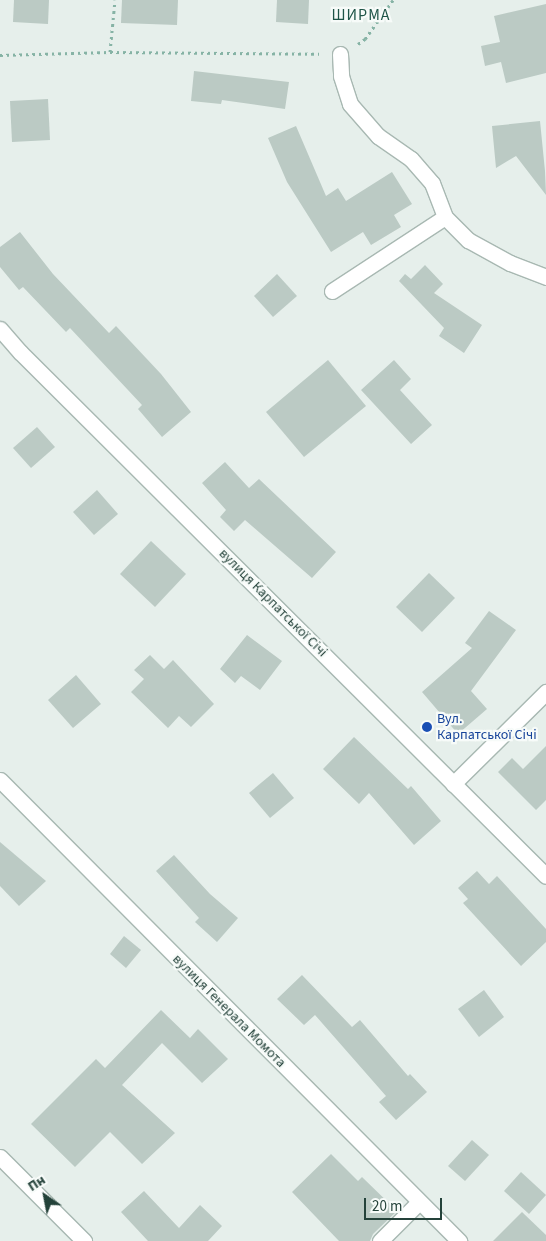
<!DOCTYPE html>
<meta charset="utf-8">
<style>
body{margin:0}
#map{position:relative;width:546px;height:1241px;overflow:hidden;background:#e6efeb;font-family:"Source Sans 3",sans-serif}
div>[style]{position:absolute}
.building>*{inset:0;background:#bbcac4}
.path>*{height:3px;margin-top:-1.5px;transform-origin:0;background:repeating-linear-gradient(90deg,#86b3a5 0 2.5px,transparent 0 6.5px)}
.roads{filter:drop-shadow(1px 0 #a8b8b2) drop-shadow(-1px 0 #a8b8b2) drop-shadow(0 1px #a8b8b2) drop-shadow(0 -1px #a8b8b2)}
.minor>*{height:15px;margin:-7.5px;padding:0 7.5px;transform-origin:7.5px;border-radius:7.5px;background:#fff}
.dots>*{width:14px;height:14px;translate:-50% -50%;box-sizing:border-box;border:2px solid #f7fbf9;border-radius:50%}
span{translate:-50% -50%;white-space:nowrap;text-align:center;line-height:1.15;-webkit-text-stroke:4.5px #f7fbf9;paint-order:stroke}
.street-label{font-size:14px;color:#24423a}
.transit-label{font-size:14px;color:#164399}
.left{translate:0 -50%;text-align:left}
.quarter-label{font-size:16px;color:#1f5548;letter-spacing:1px}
.north{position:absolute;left:20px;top:1171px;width:50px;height:50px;-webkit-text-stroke:4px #f7fbf9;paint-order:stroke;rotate:327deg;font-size:14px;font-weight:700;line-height:20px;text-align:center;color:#24423a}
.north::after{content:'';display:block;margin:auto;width:18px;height:22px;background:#24423a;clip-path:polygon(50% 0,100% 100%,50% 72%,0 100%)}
.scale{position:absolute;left:364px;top:1198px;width:78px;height:22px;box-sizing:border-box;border:2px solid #24423a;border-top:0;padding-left:6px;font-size:15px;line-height:18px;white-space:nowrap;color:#24423a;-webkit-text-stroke:4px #f7fbf9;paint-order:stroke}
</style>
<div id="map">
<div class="building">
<i style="clip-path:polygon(14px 0,49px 0,48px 24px,13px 22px)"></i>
<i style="clip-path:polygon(122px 0,178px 0,177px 25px,121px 23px)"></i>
<i style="clip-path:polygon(277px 0,309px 0,308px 24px,276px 22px)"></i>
<i style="clip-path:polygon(546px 4px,546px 73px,506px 83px,501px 62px,485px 66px,481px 46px,500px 42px,494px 16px)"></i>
<i style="clip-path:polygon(194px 71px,289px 82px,285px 109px,222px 100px,221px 104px,191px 101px)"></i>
<i style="clip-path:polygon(48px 99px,50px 140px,12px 142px,10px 101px)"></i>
<i style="clip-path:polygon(540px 121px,545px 171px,546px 195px,516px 156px,496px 168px,492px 126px)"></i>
<i style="clip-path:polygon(296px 126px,326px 196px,338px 188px,346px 201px,392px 172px,412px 204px,394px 215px,401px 227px,371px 245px,363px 232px,331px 252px,287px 182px,268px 138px)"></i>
<i style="clip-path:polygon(20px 232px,53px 274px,109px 333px,116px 326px,161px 374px,191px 412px,162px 437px,138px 409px,142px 405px,70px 328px,66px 332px,23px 287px,19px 290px,0 267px,0 247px)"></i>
<i style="clip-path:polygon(425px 265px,443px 284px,434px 293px,482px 325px,464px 353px,439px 336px,444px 328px,399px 281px,405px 274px,411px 279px)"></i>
<i style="clip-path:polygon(277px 274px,297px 296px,273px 317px,254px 296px)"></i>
<i style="clip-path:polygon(328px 360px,366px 406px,304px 457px,266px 412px)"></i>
<i style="clip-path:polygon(394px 360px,411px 379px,400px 390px,432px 425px,411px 444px,361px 390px)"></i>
<i style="clip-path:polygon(37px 427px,55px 447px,31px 468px,13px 448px)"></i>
<i style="clip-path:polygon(225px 462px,249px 488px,259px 479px,336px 552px,312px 578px,245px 520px,234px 531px,220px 517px,226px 510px,202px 483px)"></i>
<i style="clip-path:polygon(97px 490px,118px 514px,94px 535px,73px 512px)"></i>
<i style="clip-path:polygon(151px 541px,186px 574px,155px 607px,120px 574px)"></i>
<i style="clip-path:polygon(429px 573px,455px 598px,422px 632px,396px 607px)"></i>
<i style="clip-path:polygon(489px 611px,516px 630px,471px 691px,487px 709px,458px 734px,422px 692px,472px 648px,465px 643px)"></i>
<i style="clip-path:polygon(247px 635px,282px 661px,260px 690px,241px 676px,235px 683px,220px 669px)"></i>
<i style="clip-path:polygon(150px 655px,164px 669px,173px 660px,214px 704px,191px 727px,179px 716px,168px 728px,131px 692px,144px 679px,134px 670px)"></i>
<i style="clip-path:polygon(76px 675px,101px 704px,73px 728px,48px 700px)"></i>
<i style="clip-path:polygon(354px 737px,408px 789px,411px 786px,441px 821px,414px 845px,369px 793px,359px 804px,323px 769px)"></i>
<i style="clip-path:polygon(546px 746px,546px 800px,536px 810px,498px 772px,512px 758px,523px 769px)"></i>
<i style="clip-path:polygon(273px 773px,294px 798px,270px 818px,249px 793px)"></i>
<i style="clip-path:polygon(0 842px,46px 881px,19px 906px,0 886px)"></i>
<i style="clip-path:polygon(174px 855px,210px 894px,238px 918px,217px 942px,195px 922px,199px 918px,156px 871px)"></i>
<i style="clip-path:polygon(477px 871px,489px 884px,497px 876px,546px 929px,546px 942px,521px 966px,463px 903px,468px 899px,458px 888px)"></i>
<i style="clip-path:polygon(124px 936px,141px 950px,126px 968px,110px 954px)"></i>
<i style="clip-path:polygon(302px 975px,352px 1027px,360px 1020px,408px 1076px,410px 1074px,427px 1092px,396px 1120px,379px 1102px,386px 1096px,315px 1015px,304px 1025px,277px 999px)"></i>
<i style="clip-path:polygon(484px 990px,504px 1017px,479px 1037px,458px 1009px)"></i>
<i style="clip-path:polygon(161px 1010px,190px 1038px,198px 1029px,228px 1059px,202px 1083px,162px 1043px,122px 1085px,175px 1133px,142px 1164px,110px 1132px,75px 1167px,31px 1124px,96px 1059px,105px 1068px)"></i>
<i style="clip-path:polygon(472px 1140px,489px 1155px,465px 1181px,448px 1166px)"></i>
<i style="clip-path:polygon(331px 1154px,358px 1181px,362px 1177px,397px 1211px,373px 1234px,370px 1241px,339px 1241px,292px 1192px)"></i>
<i style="clip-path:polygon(521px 1172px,546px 1195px,529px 1214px,504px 1191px)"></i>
<i style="clip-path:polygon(144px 1191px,179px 1228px,200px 1205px,222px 1226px,208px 1241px,148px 1241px,121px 1212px)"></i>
<i style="clip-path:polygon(522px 1212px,546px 1235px,546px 1241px,493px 1241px)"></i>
</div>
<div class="path">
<i style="left:358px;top:44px;width:9px;rotate:-36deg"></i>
<i style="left:365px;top:39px;width:48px;rotate:-54.3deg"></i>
<i style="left:110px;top:52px;width:52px;rotate:-84.5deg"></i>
<i style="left:0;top:55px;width:110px;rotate:-1.6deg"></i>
<i style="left:110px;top:52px;width:209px;rotate:0.5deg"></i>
</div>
<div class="roads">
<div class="minor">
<i style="left:340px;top:54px;width:22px;rotate:87deg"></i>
<i style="left:341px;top:76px;width:29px;rotate:72deg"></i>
<i style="left:350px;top:104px;width:43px;rotate:48.8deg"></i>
<i style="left:378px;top:136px;width:40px;rotate:34.9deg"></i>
<i style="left:411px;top:159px;width:32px;rotate:49deg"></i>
<i style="left:432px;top:183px;width:36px;rotate:69deg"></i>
<i style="left:445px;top:217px;width:33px;rotate:45deg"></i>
<i style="left:468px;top:240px;width:48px;rotate:28.7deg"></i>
<i style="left:510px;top:263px;width:39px;rotate:21deg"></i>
<i style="left:332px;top:291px;width:135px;rotate:-33.2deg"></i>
<i style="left:0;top:329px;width:30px;rotate:49deg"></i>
<i style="left:20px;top:352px;width:742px;rotate:44.89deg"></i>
<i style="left:0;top:780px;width:651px;rotate:45.12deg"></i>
<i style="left:453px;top:784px;width:131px;rotate:-44.7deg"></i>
<i style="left:0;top:1157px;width:119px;rotate:45deg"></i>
<i style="left:380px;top:1241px;width:55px;rotate:-45deg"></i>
</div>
</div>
<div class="dots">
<i style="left:427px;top:727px;background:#1a4fb4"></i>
</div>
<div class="street-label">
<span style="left:273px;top:603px;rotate:45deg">вулиця Карпатської Січі</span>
<span style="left:229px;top:1011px;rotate:45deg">вулиця Генерала Момота</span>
</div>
<div class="transit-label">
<span class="left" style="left:437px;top:727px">Вул.<br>Карпатської Січі</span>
</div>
<div class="quarter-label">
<span style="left:361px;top:15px">ШИРМА</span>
</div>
<div class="north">Пн</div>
<div class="scale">20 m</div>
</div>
